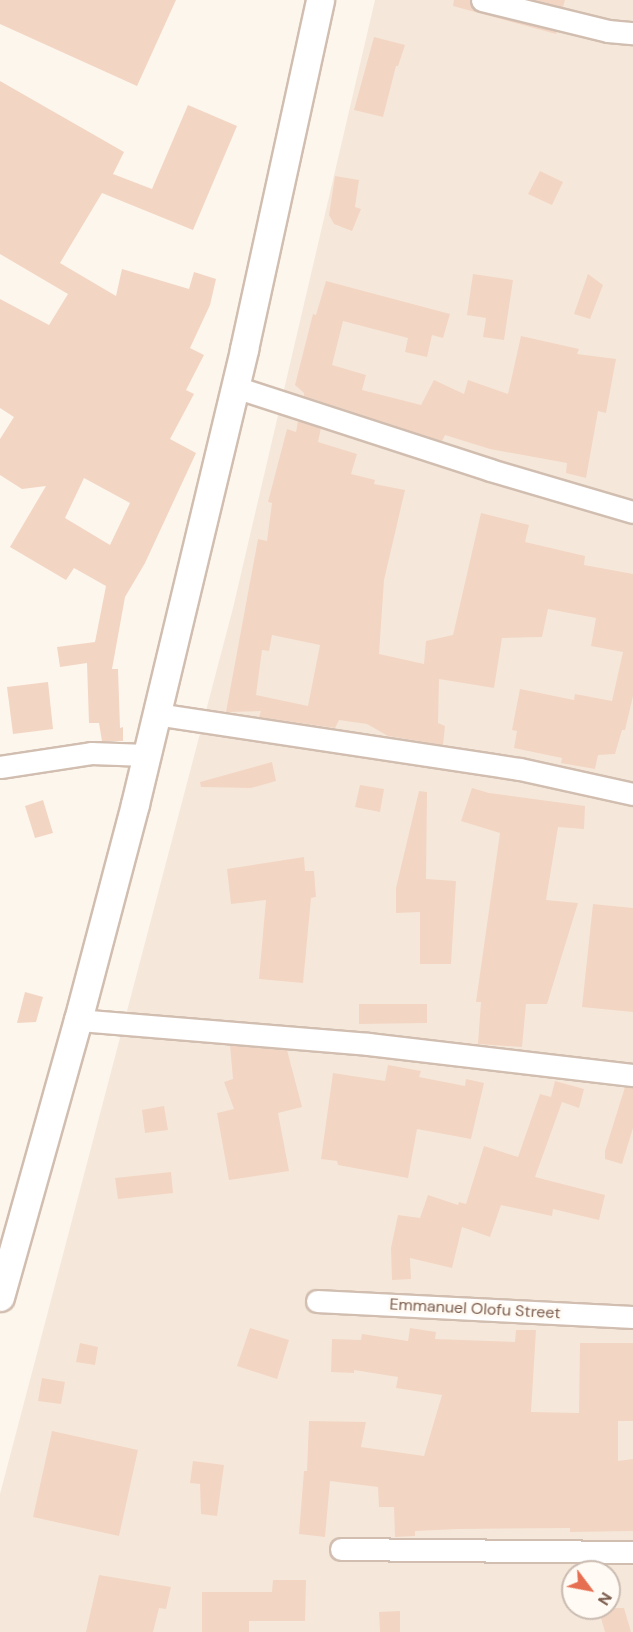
<!DOCTYPE html>
<style>
body{margin:0}
#map{position:relative;width:633px;height:1632px;overflow:hidden;background:#fdf6ec;font-family:"DM Sans",sans-serif}
div>[style]{position:absolute}
.residential>*{inset:0;background:#f5e8da}
.building>*{inset:0;background:#f3d5c3}
.roads{filter:drop-shadow(2px 0 #d1beb0) drop-shadow(-2px 0 #d1beb0) drop-shadow(0 2px #d1beb0) drop-shadow(0 -2px #d1beb0)}
.minor>*{height:21px;margin:-10.5px;padding:0 10.5px;transform-origin:10.5px;border-radius:10.5px;background:#fff}
.tertiary>*{height:27px;margin:-13.5px;padding:0 13.5px;transform-origin:13.5px;border-radius:13.5px;background:#fff}
span{translate:-50% -50%;white-space:nowrap;text-align:center;line-height:1.15;-webkit-text-stroke:5px #fffaf3;paint-order:stroke}
.street-label{font-size:16px;color:#7a5c4d}
.north{position:absolute;left:561px;top:1560px;width:60px;height:60px;box-sizing:border-box;background:#fffaf3;border:2px solid #cabbb1;border-radius:50%;rotate:122deg;font-size:16px;font-weight:700;line-height:24px;text-align:center;color:#7a5c4d}
.north::after{content:'';display:block;margin:auto;width:21px;height:27px;background:#e76f51;clip-path:polygon(50% 0,100% 100%,50% 72%,0 100%)}
</style>
<div id="map">
<div class="residential">
<i style="clip-path:polygon(evenodd,375px 0,633px 0,633px 1632px,0 1632px,0 1494px,233px 608px,375px 0,573px 1572px,609px 1572px,609px 1608px,573px 1608px,573px 1572px)"></i>
</div>
<div class="building">
<i style="clip-path:polygon(0 0,176px 0,137px 86px,0 24px)"></i>
<i style="clip-path:polygon(454px 0,470px 0,473px 9px,478px 12px,557px 31px,556px 34px,453px 6px)"></i>
<i style="clip-path:polygon(535px 0,565px 0,563px 7px)"></i>
<i style="clip-path:polygon(374px 37px,405px 45px,398px 66px,396px 66px,383px 117px,354px 110px)"></i>
<i style="clip-path:polygon(evenodd,0 81px,124px 152px,113px 174px,152px 189px,188px 105px,237px 126px,193px 230px,102px 193px,60px 263px,116px 296px,122px 269px,189px 289px,194px 272px,216px 279px,210px 305px,190px 348px,204px 355px,186px 390px,194px 394px,170px 439px,196px 453px,145px 563px,125px 597px,112px 669px,118px 669px,120px 728px,123px 727px,123px 741px,102px 741px,99px 723px,89px 723px,87px 663px,60px 667px,57px 647px,95px 642px,106px 586px,74px 568px,66px 580px,10px 547px,46px 486px,22px 489px,0 475px,0 439px,14px 417px,0 408px,0 299px,49px 325px,68px 294px,0 254px,0 81px,84px 478px,130px 503px,110px 545px,65px 518px,84px 478px)"></i>
<i style="clip-path:polygon(540px 171px,563px 182px,552px 205px,528px 194px)"></i>
<i style="clip-path:polygon(335px 176px,359px 180px,355px 207px,361px 209px,352px 231px,334px 224px,329px 215px)"></i>
<i style="clip-path:polygon(473px 274px,513px 280px,504px 340px,483px 337px,486px 318px,467px 315px)"></i>
<i style="clip-path:polygon(588px 274px,603px 285px,590px 319px,574px 314px)"></i>
<i style="clip-path:polygon(326px 281px,450px 314px,443px 338px,432px 335px,427px 357px,405px 352px,408px 338px,343px 321px,332px 365px,366px 375px,362px 390px,421px 405px,434px 380px,464px 394px,468px 380px,508px 394px,521px 336px,579px 349px,577px 354px,616px 359px,606px 413px,598px 411px,586px 478px,566px 473px,567px 463px,490px 449px,445px 435px,442px 441px,304px 396px,304px 393px,295px 385px,313px 314px,316px 315px)"></i>
<i style="clip-path:polygon(evenodd,298px 421px,321px 428px,318px 442px,357px 454px,351px 474px,375px 480px,374px 484px,405px 490px,384px 580px,379px 654px,424px 664px,426px 641px,453px 635px,481px 513px,529px 525px,525px 542px,585px 556px,584px 565px,633px 574px,633px 696px,625px 730px,622px 730px,615px 754px,598px 755px,595px 769px,561px 763px,562px 758px,514px 748px,517px 731px,512px 730px,520px 689px,574px 700px,575px 694px,612px 701px,623px 652px,591px 646px,596px 618px,548px 609px,542px 637px,502px 638px,494px 688px,439px 679px,438px 723px,445px 726px,443px 745px,388px 736px,367px 724px,339px 720px,335px 728px,259px 717px,261px 711px,226px 712px,258px 539px,267px 541px,272px 503px,268px 502px,287px 429px,296px 432px,298px 421px,272px 635px,320px 645px,308px 706px,256px 695px,262px 650px,269px 651px,272px 635px)"></i>
<i style="clip-path:polygon(48px 682px,53px 729px,13px 734px,7px 687px)"></i>
<i style="clip-path:polygon(272px 762px,276px 781px,251px 788px,201px 787px,200px 782px)"></i>
<i style="clip-path:polygon(360px 785px,384px 789px,380px 812px,355px 807px)"></i>
<i style="clip-path:polygon(472px 788px,489px 793px,585px 806px,584px 829px,558px 827px,546px 900px,578px 903px,547px 1004px,526px 1004px,522px 1047px,478px 1044px,481px 1002px,476px 1002px,500px 833px,461px 821px)"></i>
<i style="clip-path:polygon(419px 791px,427px 792px,426px 879px,456px 881px,451px 964px,420px 964px,420px 912px,396px 913px,396px 888px)"></i>
<i style="clip-path:polygon(43px 800px,53px 833px,35px 838px,25px 806px)"></i>
<i style="clip-path:polygon(304px 857px,305px 871px,314px 871px,316px 897px,311px 898px,303px 983px,259px 979px,266px 900px,231px 904px,227px 869px)"></i>
<i style="clip-path:polygon(593px 904px,633px 908px,633px 1012px,582px 1007px)"></i>
<i style="clip-path:polygon(25px 992px,43px 997px,36px 1022px,17px 1023px)"></i>
<i style="clip-path:polygon(359px 1004px,427px 1004px,427px 1023px,359px 1024px)"></i>
<i style="clip-path:polygon(230px 1045px,287px 1050px,302px 1107px,278px 1113px,289px 1171px,229px 1180px,217px 1113px,234px 1109px,224px 1082px,233px 1079px)"></i>
<i style="clip-path:polygon(388px 1065px,421px 1071px,419px 1077px,465px 1086px,466px 1079px,484px 1083px,471px 1139px,417px 1129px,408px 1178px,338px 1165px,337px 1161px,321px 1159px,333px 1073px,385px 1081px)"></i>
<i style="clip-path:polygon(555px 1081px,584px 1089px,579px 1108px,562px 1102px,535px 1177px,605px 1195px,599px 1220px,553px 1209px,552px 1216px,501px 1205px,490px 1237px,462px 1227px,452px 1268px,410px 1258px,411px 1279px,392px 1280px,391px 1248px,398px 1215px,420px 1218px,428px 1195px,458px 1205px,459px 1202px,466px 1204px,484px 1146px,518px 1157px,540px 1094px,551px 1097px)"></i>
<i style="clip-path:polygon(625px 1087px,633px 1088px,633px 1128px,622px 1164px,605px 1159px,605px 1151px)"></i>
<i style="clip-path:polygon(164px 1106px,168px 1130px,145px 1133px,142px 1110px)"></i>
<i style="clip-path:polygon(171px 1172px,173px 1193px,118px 1199px,115px 1178px)"></i>
<i style="clip-path:polygon(250px 1328px,289px 1340px,277px 1379px,237px 1366px)"></i>
<i style="clip-path:polygon(410px 1328px,436px 1332px,435px 1339px,515px 1342px,516px 1330px,536px 1330px,531px 1412px,579px 1413px,580px 1343px,633px 1343px,633px 1421px,618px 1421px,618px 1461px,633px 1459px,633px 1531px,570px 1532px,570px 1528px,458px 1529px,415px 1531px,415px 1536px,395px 1537px,394px 1507px,379px 1507px,378px 1487px,330px 1481px,325px 1537px,299px 1534px,304px 1471px,307px 1471px,309px 1421px,366px 1422px,361px 1447px,424px 1456px,442px 1395px,396px 1388px,398px 1377px,354px 1370px,354px 1373px,331px 1372px,332px 1339px,361px 1340px,362px 1334px,408px 1341px)"></i>
<i style="clip-path:polygon(80px 1343px,98px 1347px,95px 1365px,76px 1362px)"></i>
<i style="clip-path:polygon(42px 1378px,65px 1382px,61px 1404px,38px 1401px)"></i>
<i style="clip-path:polygon(52px 1431px,138px 1450px,119px 1536px,33px 1517px)"></i>
<i style="clip-path:polygon(193px 1461px,224px 1465px,217px 1516px,201px 1514px,200px 1484px,190px 1483px)"></i>
<i style="clip-path:polygon(99px 1575px,171px 1587px,166px 1609px,159px 1608px,153px 1632px,86px 1632px)"></i>
<i style="clip-path:polygon(273px 1580px,306px 1580px,305px 1621px,249px 1621px,249px 1632px,202px 1632px,202px 1592px,272px 1592px)"></i>
<i style="clip-path:polygon(598px 1608px,624px 1608px,631px 1632px,605px 1632px)"></i>
<i style="clip-path:polygon(400px 1611px,400px 1632px,380px 1632px,379px 1612px)"></i>
</div>
<div class="roads">
<div class="minor">
<i style="left:482px;top:0;width:130px;rotate:13.8deg"></i>
<i style="left:608px;top:31px;width:25px;rotate:5deg"></i>
<i style="left:235px;top:387px;width:268px;rotate:18deg"></i>
<i style="left:490px;top:470px;width:149px;rotate:16.4deg"></i>
<i style="left:156px;top:714px;width:368px;rotate:8.6deg"></i>
<i style="left:520px;top:769px;width:116px;rotate:12.5deg"></i>
<i style="left:0;top:767px;width:92px;rotate:-8.7deg"></i>
<i style="left:91px;top:753px;width:55px;rotate:2.1deg"></i>
<i style="left:78px;top:1020px;width:291px;rotate:4.7deg"></i>
<i style="left:368px;top:1044px;width:267px;rotate:6.7deg"></i>
<i style="left:317px;top:1301px;width:316px;rotate:2.9deg"></i>
<i style="left:341px;top:1549px;width:292px;rotate:0.6deg"></i>
</div>
<div class="tertiary">
<i style="left:0;top:1297px;width:288px;rotate:-74.3deg"></i>
<i style="left:78px;top:1020px;width:223px;rotate:-75.2deg"></i>
<i style="left:135px;top:804px;width:468px;rotate:-76.5deg"></i>
<i style="left:244px;top:349px;width:357px;rotate:-77.7deg"></i>
</div>
</div>
<div class="street-label">
<span style="left:475px;top:1309px;rotate:3deg">Emmanuel Olofu Street</span>
</div>
<div class="north">N</div>
</div>
